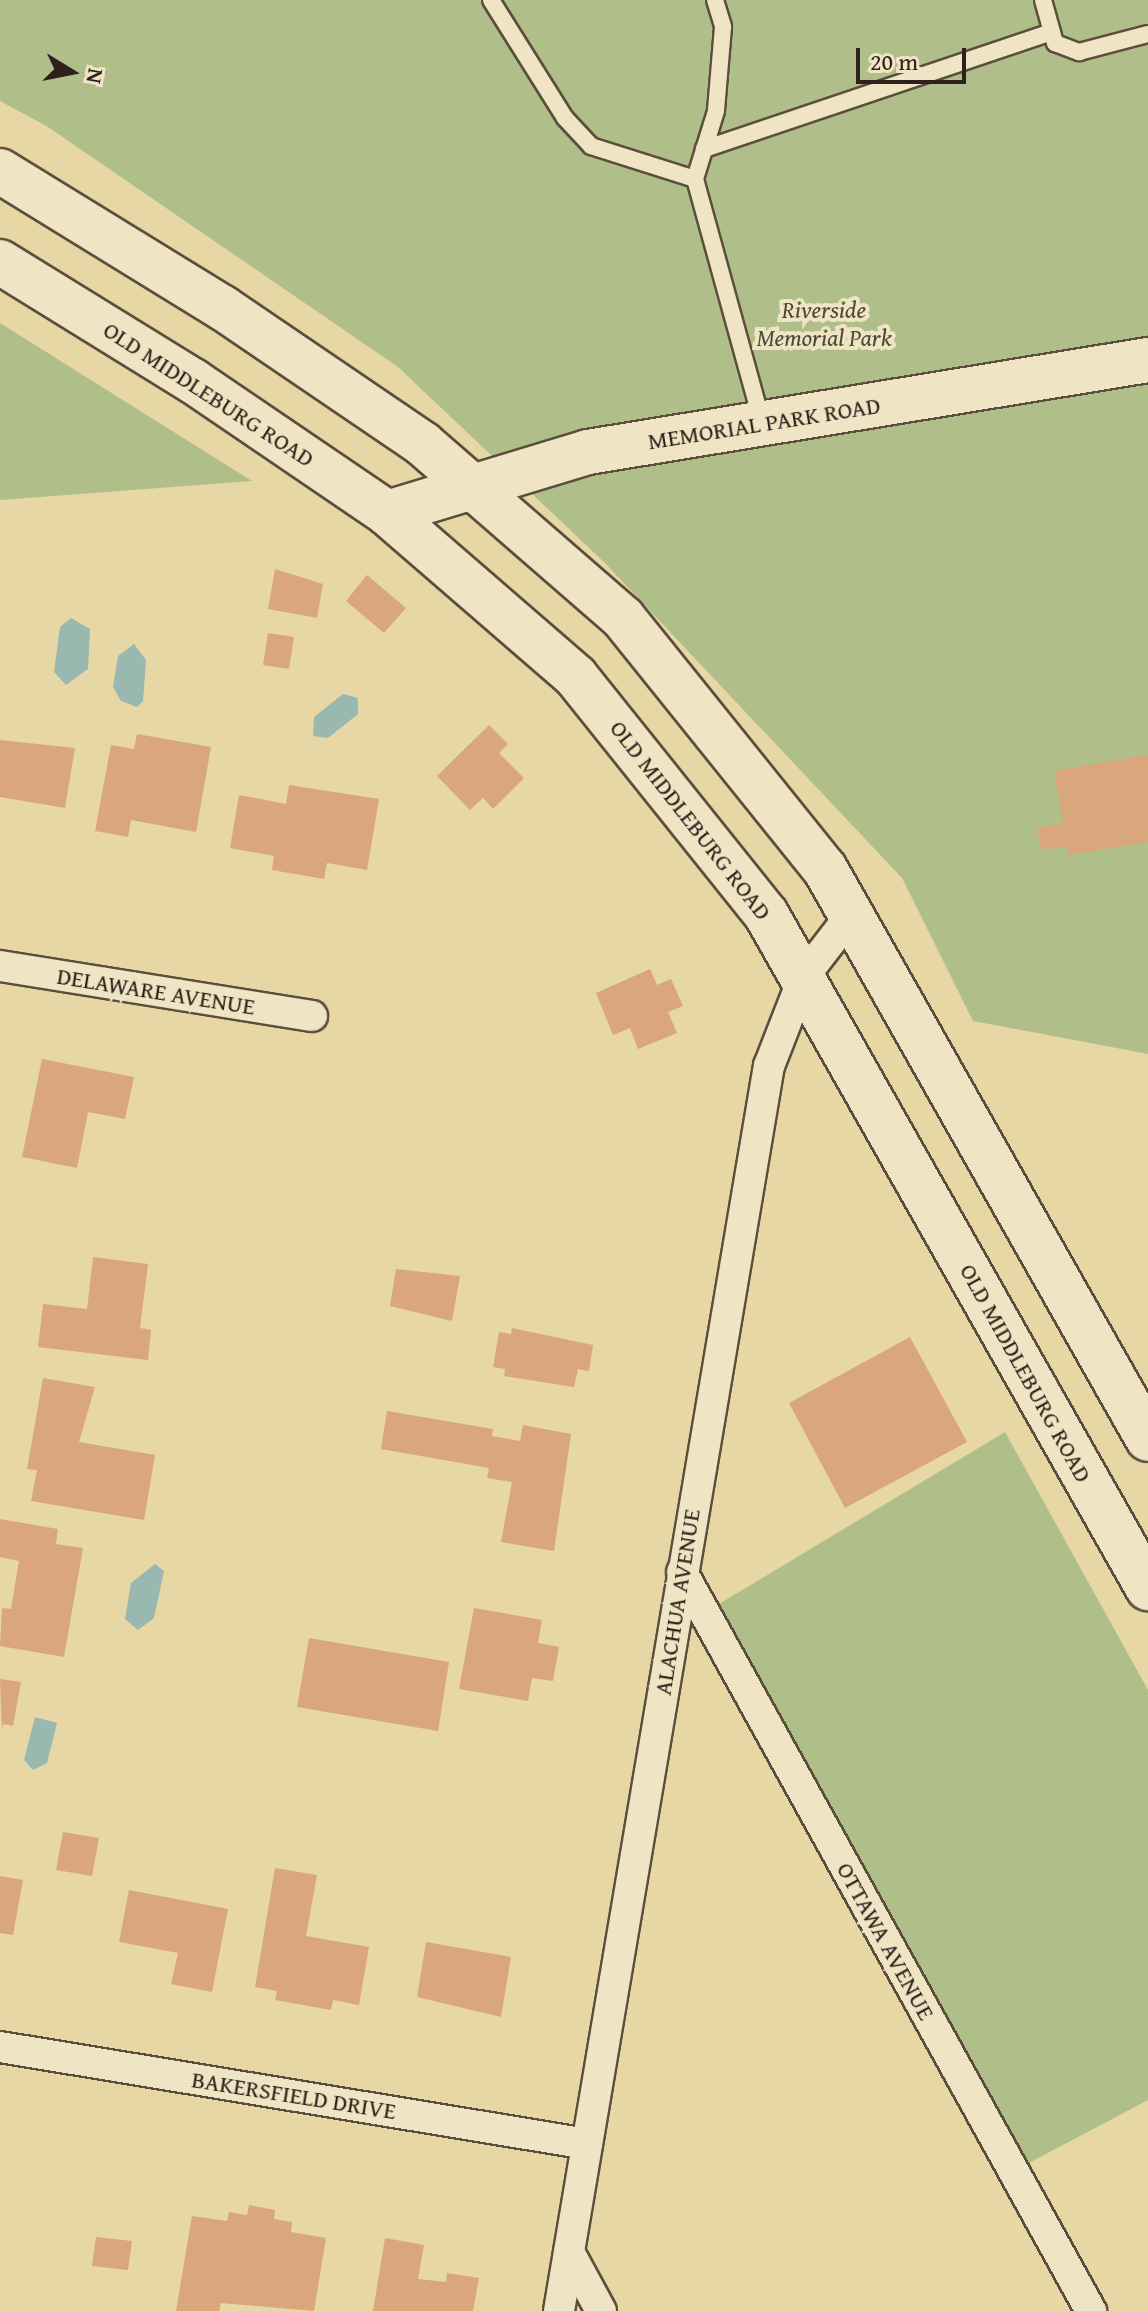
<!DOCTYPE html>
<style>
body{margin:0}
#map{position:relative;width:1148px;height:2311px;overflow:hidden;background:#e7d7a4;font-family:"Gentium Book Plus",serif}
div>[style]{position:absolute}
.green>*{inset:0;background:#b0bf8a}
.water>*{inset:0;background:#99b8af}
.building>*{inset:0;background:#daa67c}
.roads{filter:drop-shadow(2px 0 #5c4e3d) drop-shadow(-2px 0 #5c4e3d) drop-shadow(0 2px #5c4e3d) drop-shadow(0 -2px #5c4e3d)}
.lane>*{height:16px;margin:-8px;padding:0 8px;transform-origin:8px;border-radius:8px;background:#efe5c4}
.street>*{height:30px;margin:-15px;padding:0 15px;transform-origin:15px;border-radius:15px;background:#efe5c4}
.secondary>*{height:44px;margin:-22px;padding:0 22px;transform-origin:22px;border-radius:22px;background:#efe5c4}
span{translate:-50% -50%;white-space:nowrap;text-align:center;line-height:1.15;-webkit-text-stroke:8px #efe5c4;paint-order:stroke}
.park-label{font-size:24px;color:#4e4837;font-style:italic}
.street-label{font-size:24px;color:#2e201b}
.north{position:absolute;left:32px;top:32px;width:80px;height:80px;-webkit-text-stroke:6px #efe5c4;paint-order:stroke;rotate:100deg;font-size:22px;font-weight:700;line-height:32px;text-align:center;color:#2e201b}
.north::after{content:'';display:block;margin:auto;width:28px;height:36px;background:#2e201b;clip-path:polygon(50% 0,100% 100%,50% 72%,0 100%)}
.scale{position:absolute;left:856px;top:48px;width:110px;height:36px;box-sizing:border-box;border:4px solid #2e201b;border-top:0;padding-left:10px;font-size:24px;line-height:28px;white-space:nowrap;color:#2e201b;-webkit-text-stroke:6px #efe5c4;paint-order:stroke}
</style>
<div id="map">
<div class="green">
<i style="clip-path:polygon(0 0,1148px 0,1148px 1054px,973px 1021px,902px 878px,605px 563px,398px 367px,48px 127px,0 101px)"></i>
<i style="clip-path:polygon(0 323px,252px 481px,0 500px)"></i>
<i style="clip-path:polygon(1005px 1432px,1148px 1690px,1148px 2100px,1029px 2163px,719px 1604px)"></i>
</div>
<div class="water">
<i style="clip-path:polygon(71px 618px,90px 629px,88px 669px,66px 685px,54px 672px,60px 627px)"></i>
<i style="clip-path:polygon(134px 644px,146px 660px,143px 701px,137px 707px,121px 701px,113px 687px,118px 656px)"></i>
<i style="clip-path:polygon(343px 694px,358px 698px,358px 714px,328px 738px,313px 736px,314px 717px)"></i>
<i style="clip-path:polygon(155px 1564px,164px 1571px,154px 1618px,138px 1630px,125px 1619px,131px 1583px)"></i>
<i style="clip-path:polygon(35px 1717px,57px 1723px,47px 1763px,33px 1770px,24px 1760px)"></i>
</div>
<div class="building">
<i style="clip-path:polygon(275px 569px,323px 584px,317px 618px,268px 609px)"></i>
<i style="clip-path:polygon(367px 575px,406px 608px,384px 633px,346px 601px)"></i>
<i style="clip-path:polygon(268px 633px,294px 637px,289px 669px,263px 665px)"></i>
<i style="clip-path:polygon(489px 725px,508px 744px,499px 753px,524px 778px,493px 809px,483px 798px,470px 810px,437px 776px)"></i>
<i style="clip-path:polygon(137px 734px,211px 747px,196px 832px,131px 820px,128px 837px,95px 831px,111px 745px,134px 749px)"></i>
<i style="clip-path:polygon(0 740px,75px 748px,65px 808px,0 797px)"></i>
<i style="clip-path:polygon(1148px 755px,1148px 842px,1068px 855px,1067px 846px,1041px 850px,1037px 828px,1063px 823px,1054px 771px)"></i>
<i style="clip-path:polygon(289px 785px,379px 799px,367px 870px,327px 863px,324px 879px,272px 870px,274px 856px,230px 848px,239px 795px,286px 804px)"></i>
<i style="clip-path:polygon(650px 969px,657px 985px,671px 979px,683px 1006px,668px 1012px,677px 1033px,638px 1049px,630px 1028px,613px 1035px,596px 993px)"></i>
<i style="clip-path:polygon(42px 1059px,134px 1077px,125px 1119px,88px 1112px,77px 1168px,22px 1157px)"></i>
<i style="clip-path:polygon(93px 1257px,148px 1264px,140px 1328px,151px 1330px,148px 1360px,38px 1347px,43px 1304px,87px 1309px)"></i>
<i style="clip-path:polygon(396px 1269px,460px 1276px,452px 1321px,390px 1306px)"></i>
<i style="clip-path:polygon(512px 1328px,593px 1345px,589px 1371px,578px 1369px,574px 1387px,504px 1376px,505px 1369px,493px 1367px,499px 1332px,511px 1334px)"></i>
<i style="clip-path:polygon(910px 1337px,967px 1442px,845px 1508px,789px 1403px)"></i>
<i style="clip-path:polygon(43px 1378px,95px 1387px,79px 1442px,155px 1455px,144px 1520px,31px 1501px,37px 1470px,27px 1469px)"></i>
<i style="clip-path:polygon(387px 1411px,493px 1429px,492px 1436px,520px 1441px,523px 1425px,571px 1434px,554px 1551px,501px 1542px,512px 1482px,487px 1478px,489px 1468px,381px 1449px)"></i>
<i style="clip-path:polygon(0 1519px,58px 1529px,56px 1544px,83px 1548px,64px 1657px,0 1646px,2px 1608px,11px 1609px,19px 1561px,0 1557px)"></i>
<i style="clip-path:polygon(474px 1608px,542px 1620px,538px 1643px,559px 1647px,553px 1681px,532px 1678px,528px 1701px,459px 1689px)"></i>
<i style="clip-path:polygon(309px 1638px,449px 1662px,438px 1731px,297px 1707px)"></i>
<i style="clip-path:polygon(0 1679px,21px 1682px,13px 1726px,3px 1724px,2px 1730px)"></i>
<i style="clip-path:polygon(63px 1832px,99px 1838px,92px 1876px,56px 1870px)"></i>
<i style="clip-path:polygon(275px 1868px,317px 1875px,306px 1936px,369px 1947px,359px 2005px,333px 2000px,331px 2010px,275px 2000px,277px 1991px,255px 1987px)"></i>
<i style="clip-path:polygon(0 1876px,23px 1880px,13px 1935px,0 1933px)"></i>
<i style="clip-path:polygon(129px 1890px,228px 1909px,212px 1992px,171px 1984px,178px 1953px,119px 1942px)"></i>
<i style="clip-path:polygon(426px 1942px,511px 1957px,501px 2017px,417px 1997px)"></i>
<i style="clip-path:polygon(249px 2205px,275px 2210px,274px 2219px,292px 2222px,291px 2232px,326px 2238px,314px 2311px,221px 2303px,219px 2311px,176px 2311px,192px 2216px,227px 2221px,229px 2212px,247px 2215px)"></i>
<i style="clip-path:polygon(96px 2237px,132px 2241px,128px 2270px,92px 2266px)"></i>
<i style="clip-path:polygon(385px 2238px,424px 2245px,418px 2279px,446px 2282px,447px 2273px,479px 2278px,473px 2311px,373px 2311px)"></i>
</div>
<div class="roads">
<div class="lane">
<i style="left:491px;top:0;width:139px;rotate:57.9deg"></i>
<i style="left:565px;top:118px;width:38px;rotate:47deg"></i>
<i style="left:591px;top:146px;width:109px;rotate:17.6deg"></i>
<i style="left:715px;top:0;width:28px;rotate:73deg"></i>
<i style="left:723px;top:27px;width:84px;rotate:94.8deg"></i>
<i style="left:716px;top:111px;width:71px;rotate:107.2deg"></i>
<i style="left:695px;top:179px;width:252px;rotate:74.6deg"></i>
<i style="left:1043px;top:0;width:45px;rotate:74.4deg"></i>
<i style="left:1055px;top:43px;width:26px;rotate:21deg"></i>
<i style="left:1079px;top:52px;width:71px;rotate:-14.6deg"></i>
<i style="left:704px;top:149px;width:367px;rotate:-18.6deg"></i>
</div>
<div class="street">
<i style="left:0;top:966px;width:316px;rotate:9.1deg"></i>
<i style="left:682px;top:1572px;width:845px;rotate:61.04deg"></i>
<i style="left:0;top:2047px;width:595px;rotate:9.38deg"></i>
<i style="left:569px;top:2252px;width:67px;rotate:61.5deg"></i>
<i style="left:559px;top:2311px;width:1263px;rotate:-80.43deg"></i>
<i style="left:769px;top:1066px;width:97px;rotate:-68.7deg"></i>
<i style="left:804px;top:976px;width:78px;rotate:-52.3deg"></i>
</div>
<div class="secondary">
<i style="left:0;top:171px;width:262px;rotate:31.6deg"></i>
<i style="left:223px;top:308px;width:242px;rotate:34.2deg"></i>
<i style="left:423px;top:444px;width:265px;rotate:41deg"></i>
<i style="left:623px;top:618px;width:322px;rotate:51.2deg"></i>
<i style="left:825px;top:869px;width:655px;rotate:60.46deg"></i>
<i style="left:0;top:262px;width:227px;rotate:31.7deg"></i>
<i style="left:193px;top:381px;width:235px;rotate:34.2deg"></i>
<i style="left:387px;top:513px;width:250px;rotate:40.9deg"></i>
<i style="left:576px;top:677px;width:304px;rotate:51.3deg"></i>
<i style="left:766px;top:914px;width:775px;rotate:60.46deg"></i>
<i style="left:387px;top:513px;width:210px;rotate:-16.9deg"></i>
<i style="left:588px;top:452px;width:568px;rotate:-9.33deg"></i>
</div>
</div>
<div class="park-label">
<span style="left:824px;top:324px">Riverside<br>Memorial Park</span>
</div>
<div class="street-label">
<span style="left:209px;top:394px;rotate:33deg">OLD MIDDLEBURG ROAD</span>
<span style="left:764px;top:423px;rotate:-9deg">MEMORIAL PARK ROAD</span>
<span style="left:691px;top:820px;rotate:52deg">OLD MIDDLEBURG ROAD</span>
<span style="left:156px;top:991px;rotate:9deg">DELAWARE AVENUE</span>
<span style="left:1026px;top:1373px;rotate:61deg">OLD MIDDLEBURG ROAD</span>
<span style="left:677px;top:1602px;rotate:-81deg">ALACHUA AVENUE</span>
<span style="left:886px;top:1941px;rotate:61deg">OTTAWA AVENUE</span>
<span style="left:294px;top:2095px;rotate:9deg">BAKERSFIELD DRIVE</span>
</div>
<div class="north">N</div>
<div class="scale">20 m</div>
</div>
